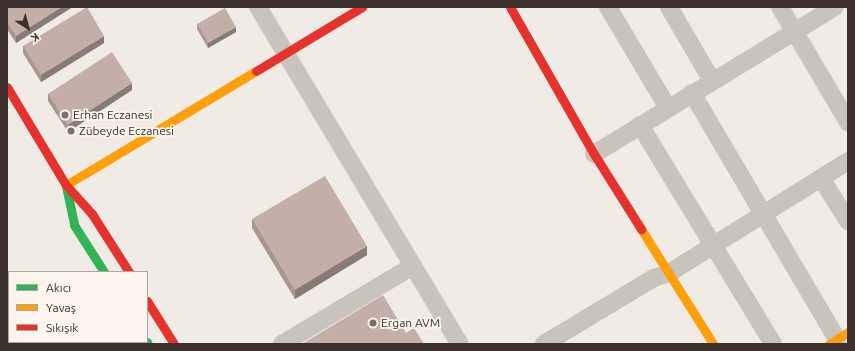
<!DOCTYPE html>
<meta charset="utf-8">
<style>
body{margin:0}
#map{position:relative;width:855px;height:351px;overflow:hidden;background:#f0ebe5;font-family:Ubuntu,sans-serif}
div>[style]{position:absolute}
.street>*{height:18px;margin:-9px;padding:0 9px;transform-origin:9px;border-radius:9px;background:#c9c3be}
.fast>*{height:9px;margin:-4.5px;padding:0 4.5px;transform-origin:4.5px;border-radius:4.5px;background:#30b455}
.slow>*{height:9px;margin:-4.5px;padding:0 4.5px;transform-origin:4.5px;border-radius:4.5px;background:#ff9f0a}
.jam>*{height:9px;margin:-4.5px;padding:0 4.5px;transform-origin:4.5px;border-radius:4.5px;background:#e5322d}
.wall>*{inset:0;background:#a89690}
.shaded-wall>*{inset:0;background:#887a75}
.building>*{inset:0;background:#c3afa7}
.dots>*{width:11px;height:11px;translate:-50% -50%;box-sizing:border-box;border:2px solid #fbf5ee;border-radius:50%}
span{translate:-50% -50%;white-space:nowrap;text-align:center;line-height:1.15;-webkit-text-stroke:3.5px #fbf5ee;paint-order:stroke}
.poi-label{font-size:12px;color:#3b302b}
.left{translate:0 -50%;text-align:left}
.frame{position:absolute;inset:0;border:8px solid #3b302b;pointer-events:none}
.legend{position:absolute;left:8px;top:271px;width:140px;height:72px;box-sizing:border-box;background:#fbf5ee;border:1px solid #aea6a0;margin:0;padding:5px 7px;list-style:none;font-size:12px;color:#3b302b}
.legend li{display:flex;align-items:center;gap:8px;height:20px}
.legend b{width:20px;border:1px solid #aea6a0}
.north{position:absolute;left:8px;top:8px;width:40px;height:40px;-webkit-text-stroke:3px #fbf5ee;paint-order:stroke;rotate:144deg;font-size:11px;font-weight:700;line-height:16px;text-align:center;color:#3b302b}
.north::after{content:'';display:block;margin:auto;width:14px;height:18px;background:#3b302b;clip-path:polygon(50% 0,100% 100%,50% 72%,0 100%)}
</style>
<div id="map">
<div class="street">
<i style="left:258px;top:7px;width:393px;rotate:59.1deg"></i>
<i style="left:608px;top:7px;width:117px;rotate:59.3deg"></i>
<i style="left:669px;top:7px;width:86px;rotate:59.8deg"></i>
<i style="left:780px;top:7px;width:134px;rotate:59.4deg"></i>
<i style="left:692px;top:93px;width:286px;rotate:59.5deg"></i>
<i style="left:640px;top:125px;width:256px;rotate:58.7deg"></i>
<i style="left:594px;top:154px;width:282px;rotate:-31.4deg"></i>
<i style="left:821px;top:178px;width:51px;rotate:57.9deg"></i>
<i style="left:282px;top:344px;width:152px;rotate:-30.8deg"></i>
<i style="left:544px;top:344px;width:128px;rotate:-31deg"></i>
<i style="left:654px;top:278px;width:16px;rotate:-18deg"></i>
<i style="left:669px;top:273px;width:211px;rotate:-32deg"></i>
</div>
<div class="fast">
<i style="left:66px;top:186px;width:40px;rotate:78deg"></i>
<i style="left:74px;top:225px;width:56px;rotate:57.4deg"></i>
<i style="left:147px;top:342px;width:2px;rotate:63deg"></i>
</div>
<div class="slow">
<i style="left:66px;top:185px;width:222px;rotate:-31deg"></i>
<i style="left:641px;top:229px;width:136px;rotate:57.9deg"></i>
<i style="left:829px;top:344px;width:22px;rotate:-32deg"></i>
</div>
<div class="jam">
<i style="left:510px;top:7px;width:169px;rotate:60.3deg"></i>
<i style="left:594px;top:154px;width:89px;rotate:57.9deg"></i>
<i style="left:256px;top:71px;width:124px;rotate:-31.1deg"></i>
<i style="left:7px;top:87px;width:114px;rotate:59deg"></i>
<i style="left:66px;top:185px;width:39px;rotate:48deg"></i>
<i style="left:92px;top:214px;width:69px;rotate:57.5deg"></i>
<i style="left:147px;top:301px;width:51px;rotate:57.9deg"></i>
</div>
<div class="wall">
<i style="clip-path:polygon(7px 7px,71px 7px,71px 8px,16px 43px,7px 29px)"></i>
<i style="clip-path:polygon(197px 24px,236px 32px,208px 48px,197px 29px)"></i>
<i style="clip-path:polygon(104px 43px,41px 82px,23px 53px,23px 46px)"></i>
<i style="clip-path:polygon(132px 90px,68px 132px,48px 101px,48px 94px)"></i>
<i style="clip-path:polygon(252px 219px,367px 255px,295px 299px,252px 228px)"></i>
</div>
<div class="shaded-wall">
<i style="clip-path:polygon(62px 7px,71px 7px,71px 8px,16px 43px,16px 36px)"></i>
<i style="clip-path:polygon(236px 27px,236px 32px,208px 48px,208px 43px)"></i>
<i style="clip-path:polygon(104px 36px,104px 43px,41px 82px,41px 75px)"></i>
<i style="clip-path:polygon(132px 83px,132px 90px,68px 132px,68px 125px)"></i>
<i style="clip-path:polygon(367px 246px,367px 255px,295px 299px,295px 290px)"></i>
</div>
<div class="building">
<i style="clip-path:polygon(7px 7px,62px 7px,16px 36px,7px 22px)"></i>
<i style="clip-path:polygon(87px 7px,104px 36px,41px 75px,23px 46px)"></i>
<i style="clip-path:polygon(225px 8px,236px 27px,208px 43px,197px 24px)"></i>
<i style="clip-path:polygon(112px 52px,132px 83px,68px 125px,48px 94px)"></i>
<i style="clip-path:polygon(325px 176px,367px 246px,295px 290px,252px 219px)"></i>
<i style="clip-path:polygon(383px 295px,406px 333px,414px 328px,424px 344px,302px 344px)"></i>
</div>
<div class="dots">
<i style="left:65px;top:115px;background:#7a716c"></i>
<i style="left:71px;top:131px;background:#7a716c"></i>
<i style="left:373px;top:323px;background:#7a716c"></i>
</div>
<div class="poi-label">
<span class="left" style="left:73px;top:115px">Erhan Eczanesi</span>
<span class="left" style="left:79px;top:131px">Zübeyde Eczanesi</span>
<span class="left" style="left:381px;top:323px">Ergan AVM</span>
</div>
<div class="frame"></div>
<ul class="legend">
<li><b style="height:5px;background:#30b455"></b>Akıcı</li>
<li><b style="height:5px;background:#ff9f0a"></b>Yavaş</li>
<li><b style="height:5px;background:#e5322d"></b>Sıkışık</li>
</ul>
<div class="north">K</div>
</div>
